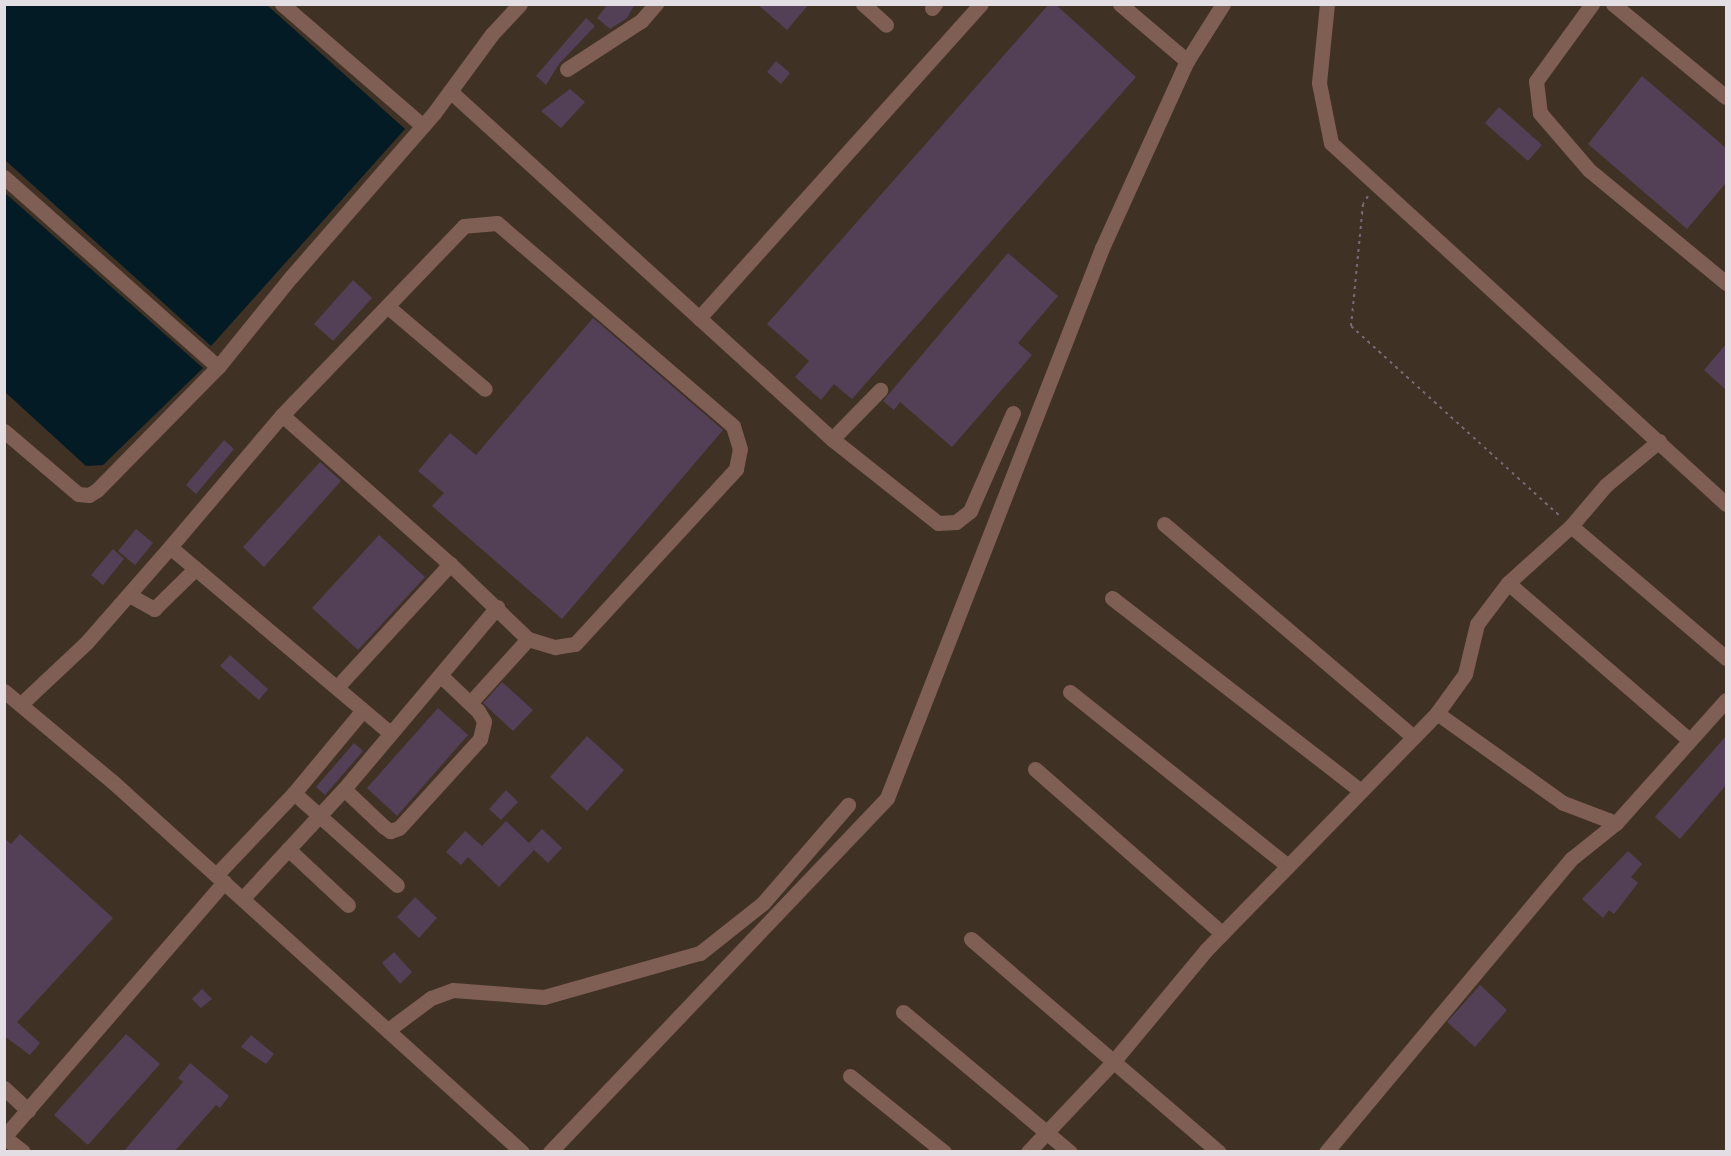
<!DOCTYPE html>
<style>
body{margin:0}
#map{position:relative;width:1731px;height:1156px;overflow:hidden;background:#332934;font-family:"DM Sans",sans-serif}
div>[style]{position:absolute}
.industrial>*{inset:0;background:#403125}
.water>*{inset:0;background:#021b24}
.building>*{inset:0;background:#534057}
.path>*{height:2px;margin-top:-1px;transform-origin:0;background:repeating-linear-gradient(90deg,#756c76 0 3px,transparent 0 7.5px)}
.minor>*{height:15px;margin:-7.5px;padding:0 7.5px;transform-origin:7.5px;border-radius:7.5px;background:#7f5e54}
span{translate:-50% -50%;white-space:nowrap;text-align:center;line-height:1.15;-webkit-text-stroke:4.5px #29202a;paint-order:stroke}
.frame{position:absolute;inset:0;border:6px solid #e3dde4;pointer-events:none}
</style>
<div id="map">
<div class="industrial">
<i style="clip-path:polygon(5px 5px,1726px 5px,1726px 1151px,5px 1151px)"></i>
</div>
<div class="water">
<i style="clip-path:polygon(5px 4px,267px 5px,405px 129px,211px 346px,5px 160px)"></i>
<i style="clip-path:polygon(5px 193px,203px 368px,103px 465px,86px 466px,5px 392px)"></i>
</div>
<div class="building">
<i style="clip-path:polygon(608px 4px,635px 4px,627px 18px,610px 29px,597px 18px)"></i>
<i style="clip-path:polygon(757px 4px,809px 4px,787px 30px)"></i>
<i style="clip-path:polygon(1049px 4px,1055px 4px,1136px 77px,852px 399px,834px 384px,821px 400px,795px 377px,809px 361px,767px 324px)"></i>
<i style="clip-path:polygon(586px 18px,595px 26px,559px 64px,546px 85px,536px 76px)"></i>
<i style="clip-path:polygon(776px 61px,790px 73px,781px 84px,767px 72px)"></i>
<i style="clip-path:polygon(1642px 76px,1726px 148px,1726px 183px,1687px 229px,1588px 144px)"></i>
<i style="clip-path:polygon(570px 89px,585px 102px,561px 128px,541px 111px)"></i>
<i style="clip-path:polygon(1499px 107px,1542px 145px,1528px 161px,1485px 123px)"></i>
<i style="clip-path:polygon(1008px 253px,1058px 296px,1018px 343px,1032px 355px,952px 447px,900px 402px,894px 410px,883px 401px)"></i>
<i style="clip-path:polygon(353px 280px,372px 298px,333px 341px,314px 324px)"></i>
<i style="clip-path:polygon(593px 318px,723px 430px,562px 619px,432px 506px,444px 493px,418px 471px,450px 433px,476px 455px)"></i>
<i style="clip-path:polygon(1726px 344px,1726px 390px,1704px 370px)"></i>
<i style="clip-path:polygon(224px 440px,234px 449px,196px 494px,186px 485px)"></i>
<i style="clip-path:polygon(320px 462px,341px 481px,264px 567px,243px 547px)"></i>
<i style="clip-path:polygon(136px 529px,153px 543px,135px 565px,118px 551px)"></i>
<i style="clip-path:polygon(379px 535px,425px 577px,358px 650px,312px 608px)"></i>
<i style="clip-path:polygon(113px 549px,124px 559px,103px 585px,91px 575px)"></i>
<i style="clip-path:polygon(230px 655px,268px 689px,259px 700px,220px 666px)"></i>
<i style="clip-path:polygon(502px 682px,533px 710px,513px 731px,483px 703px)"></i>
<i style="clip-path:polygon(438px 708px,468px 735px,397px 816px,367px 788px)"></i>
<i style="clip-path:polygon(587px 736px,624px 770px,587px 811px,550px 777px)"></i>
<i style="clip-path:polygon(1726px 736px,1726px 785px,1680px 839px,1655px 817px)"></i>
<i style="clip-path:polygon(354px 743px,363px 751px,325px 795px,316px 787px)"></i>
<i style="clip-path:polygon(506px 790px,518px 802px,501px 820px,489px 809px)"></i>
<i style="clip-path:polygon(506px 821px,529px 843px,542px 829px,562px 848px,548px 863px,534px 850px,499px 887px,468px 857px,461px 865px,446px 852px,465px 831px,482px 846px)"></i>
<i style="clip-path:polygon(20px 834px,113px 918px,17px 1022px,40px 1043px,30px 1055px,4px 1036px,4px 838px,11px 844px)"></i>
<i style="clip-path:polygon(1628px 851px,1642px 864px,1631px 877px,1638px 883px,1614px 914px,1609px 910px,1603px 918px,1582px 899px)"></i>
<i style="clip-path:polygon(415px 897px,437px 918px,419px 938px,397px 917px)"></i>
<i style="clip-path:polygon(394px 952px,412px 972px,400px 984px,382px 963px)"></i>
<i style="clip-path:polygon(1480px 985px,1507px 1010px,1475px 1047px,1447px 1022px)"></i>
<i style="clip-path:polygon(202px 989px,212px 999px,201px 1008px,192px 999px)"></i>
<i style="clip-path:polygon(126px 1034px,160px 1064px,88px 1145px,54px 1115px)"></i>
<i style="clip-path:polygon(251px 1035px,274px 1054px,266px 1064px,241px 1047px)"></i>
<i style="clip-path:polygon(190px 1063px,229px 1096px,220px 1108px,216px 1105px,174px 1152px,123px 1152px,183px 1082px,178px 1078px)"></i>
</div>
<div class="path">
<i style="left:1368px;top:196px;width:9px;rotate:122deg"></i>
<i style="left:1363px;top:204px;width:123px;rotate:95.6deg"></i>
<i style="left:1351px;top:326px;width:282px;rotate:42.3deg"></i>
</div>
<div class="minor">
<i style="left:282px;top:4px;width:186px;rotate:40.9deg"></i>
<i style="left:863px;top:4px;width:31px;rotate:42deg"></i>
<i style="left:1120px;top:4px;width:88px;rotate:40.4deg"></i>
<i style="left:1327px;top:4px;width:79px;rotate:95.8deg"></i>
<i style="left:1319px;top:83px;width:61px;rotate:78.7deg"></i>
<i style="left:1331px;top:143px;width:535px;rotate:42.42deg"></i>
<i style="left:1592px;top:4px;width:95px;rotate:126deg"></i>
<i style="left:1536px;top:81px;width:32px;rotate:83deg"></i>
<i style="left:1540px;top:113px;width:75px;rotate:49.3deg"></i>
<i style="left:1589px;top:170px;width:178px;rotate:39.5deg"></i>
<i style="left:1613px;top:4px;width:146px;rotate:39.5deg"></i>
<i style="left:932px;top:8px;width:5px;rotate:-53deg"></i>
<i style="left:567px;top:69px;width:88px;rotate:-33deg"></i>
<i style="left:641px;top:21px;width:23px;rotate:-49deg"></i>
<i style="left:450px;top:91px;width:517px;rotate:42.33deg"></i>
<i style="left:832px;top:439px;width:135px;rotate:38.4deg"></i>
<i style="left:938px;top:523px;width:18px;rotate:-3deg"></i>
<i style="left:956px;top:522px;width:18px;rotate:-38deg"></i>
<i style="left:970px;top:511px;width:107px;rotate:-66.3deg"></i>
<i style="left:4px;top:177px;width:286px;rotate:41.6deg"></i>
<i style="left:387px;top:306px;width:128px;rotate:40.3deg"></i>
<i style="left:699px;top:318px;width:422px;rotate:-48.1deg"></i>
<i style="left:282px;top:415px;width:225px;rotate:41.6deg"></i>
<i style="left:450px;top:564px;width:108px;rotate:43.9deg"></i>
<i style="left:528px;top:639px;width:28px;rotate:17deg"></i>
<i style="left:555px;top:647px;width:20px;rotate:-9deg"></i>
<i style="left:575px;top:644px;width:238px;rotate:-47.4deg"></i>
<i style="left:736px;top:469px;width:20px;rotate:-79deg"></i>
<i style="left:740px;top:449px;width:24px;rotate:-107deg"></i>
<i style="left:733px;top:426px;width:311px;rotate:-139.3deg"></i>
<i style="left:497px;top:223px;width:33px;rotate:175deg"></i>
<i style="left:464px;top:226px;width:262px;rotate:133.9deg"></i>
<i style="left:282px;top:415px;width:173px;rotate:130.3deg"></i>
<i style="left:170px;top:547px;width:288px;rotate:40.2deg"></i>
<i style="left:4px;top:431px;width:97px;rotate:40.4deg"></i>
<i style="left:78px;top:494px;width:11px;rotate:5deg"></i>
<i style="left:89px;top:495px;width:9px;rotate:-32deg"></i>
<i style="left:97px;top:490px;width:173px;rotate:-45.5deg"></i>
<i style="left:218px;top:367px;width:116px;rotate:-51deg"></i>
<i style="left:291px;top:277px;width:218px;rotate:-48.9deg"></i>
<i style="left:434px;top:113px;width:98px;rotate:-53.7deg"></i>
<i style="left:492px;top:34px;width:41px;rotate:-47deg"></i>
<i style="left:832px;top:439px;width:69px;rotate:-45.6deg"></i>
<i style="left:1164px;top:524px;width:328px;rotate:40.5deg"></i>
<i style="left:1571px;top:526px;width:204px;rotate:40.4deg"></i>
<i style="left:1508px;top:583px;width:240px;rotate:40.9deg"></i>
<i style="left:129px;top:595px;width:29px;rotate:29deg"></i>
<i style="left:154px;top:609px;width:57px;rotate:-44.3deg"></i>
<i style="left:1112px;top:598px;width:315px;rotate:37.8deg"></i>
<i style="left:338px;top:686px;width:166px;rotate:-47.4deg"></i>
<i style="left:4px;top:691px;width:143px;rotate:39.9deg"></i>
<i style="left:114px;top:783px;width:550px;rotate:42.13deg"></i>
<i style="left:1070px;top:692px;width:279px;rotate:38.6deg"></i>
<i style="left:470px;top:703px;width:86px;rotate:-47.8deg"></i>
<i style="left:21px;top:704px;width:89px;rotate:-43.2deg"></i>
<i style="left:86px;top:643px;width:128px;rotate:-48.8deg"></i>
<i style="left:1035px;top:769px;width:249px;rotate:41.3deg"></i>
<i style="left:344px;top:789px;width:54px;rotate:43.5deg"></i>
<i style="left:383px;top:826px;width:9px;rotate:36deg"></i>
<i style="left:390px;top:831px;width:9px;rotate:-18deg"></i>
<i style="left:399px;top:828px;width:120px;rotate:-47.7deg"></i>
<i style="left:480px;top:739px;width:18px;rotate:-77deg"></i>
<i style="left:484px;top:721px;width:12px;rotate:-121deg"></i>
<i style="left:478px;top:711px;width:52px;rotate:-136.5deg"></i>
<i style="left:294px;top:793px;width:138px;rotate:41.8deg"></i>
<i style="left:1616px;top:823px;width:165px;rotate:-48.2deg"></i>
<i style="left:288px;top:849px;width:82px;rotate:43deg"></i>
<i style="left:216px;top:875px;width:113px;rotate:-46.4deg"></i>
<i style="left:294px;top:793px;width:107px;rotate:-50.3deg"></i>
<i style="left:243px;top:898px;width:149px;rotate:-47.2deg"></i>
<i style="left:344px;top:789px;width:238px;rotate:-49.9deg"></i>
<i style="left:971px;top:939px;width:327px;rotate:40.7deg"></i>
<i style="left:903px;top:1012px;width:218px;rotate:40deg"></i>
<i style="left:388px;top:1030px;width:54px;rotate:-36.7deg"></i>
<i style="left:431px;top:998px;width:23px;rotate:-20deg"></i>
<i style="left:453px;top:990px;width:91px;rotate:4.4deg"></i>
<i style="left:544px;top:997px;width:162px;rotate:-15.8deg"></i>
<i style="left:700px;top:953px;width:80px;rotate:-38.4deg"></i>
<i style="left:763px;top:903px;width:130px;rotate:-49.1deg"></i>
<i style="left:850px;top:1076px;width:121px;rotate:39deg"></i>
<i style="left:4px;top:1088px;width:33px;rotate:43deg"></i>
<i style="left:4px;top:1137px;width:337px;rotate:-49.2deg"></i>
<i style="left:4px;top:1137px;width:24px;rotate:38deg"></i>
<i style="left:550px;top:1152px;width:489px;rotate:-46.4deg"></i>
<i style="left:887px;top:798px;width:591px;rotate:-68.65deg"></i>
<i style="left:1102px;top:248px;width:205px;rotate:-65.6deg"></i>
<i style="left:1187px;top:61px;width:67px;rotate:-57.7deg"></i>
<i style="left:1028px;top:1152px;width:124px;rotate:-46.6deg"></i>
<i style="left:1113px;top:1062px;width:146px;rotate:-50.3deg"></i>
<i style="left:1206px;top:950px;width:331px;rotate:-45.7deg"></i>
<i style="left:1437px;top:713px;width:48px;rotate:-54.3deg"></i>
<i style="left:1465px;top:674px;width:51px;rotate:-76.5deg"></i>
<i style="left:1477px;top:624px;width:51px;rotate:-52.9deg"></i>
<i style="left:1508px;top:583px;width:85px;rotate:-42.1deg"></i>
<i style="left:1571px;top:526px;width:54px;rotate:-49.5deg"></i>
<i style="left:1606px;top:485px;width:69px;rotate:-39.7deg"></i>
<i style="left:1326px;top:1152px;width:382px;rotate:-50.1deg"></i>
<i style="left:1571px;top:859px;width:58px;rotate:-38.7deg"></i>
<i style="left:1616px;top:823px;width:57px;rotate:-159.3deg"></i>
<i style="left:1563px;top:803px;width:155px;rotate:-144.5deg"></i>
</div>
<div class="frame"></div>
</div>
